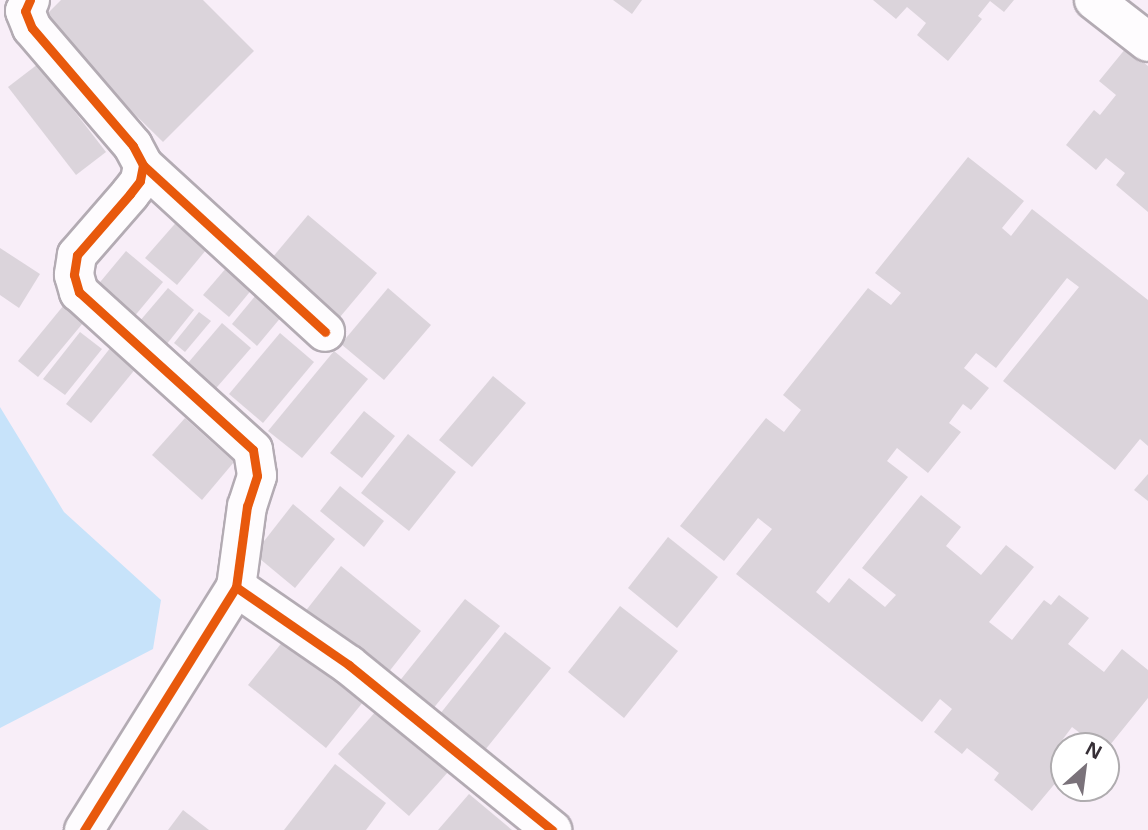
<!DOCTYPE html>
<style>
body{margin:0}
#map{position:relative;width:1148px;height:830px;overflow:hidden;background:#f8eef8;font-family:"Open Sans",sans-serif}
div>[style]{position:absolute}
.water>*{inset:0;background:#c7e3fa}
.building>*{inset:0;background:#dbd4db}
.roads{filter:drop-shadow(2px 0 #b3abb3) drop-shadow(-2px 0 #b3abb3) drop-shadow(0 2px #b3abb3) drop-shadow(0 -2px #b3abb3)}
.minor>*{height:38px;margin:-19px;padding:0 19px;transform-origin:19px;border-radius:19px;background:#fefcfe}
.cycleway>*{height:9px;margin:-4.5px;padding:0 4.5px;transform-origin:4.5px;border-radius:4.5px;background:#e8590c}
span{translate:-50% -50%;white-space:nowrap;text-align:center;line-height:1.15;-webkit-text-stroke:7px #fff;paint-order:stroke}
.north{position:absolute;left:1050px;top:732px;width:70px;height:70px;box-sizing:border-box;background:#fff;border:2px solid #afacaf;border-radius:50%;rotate:28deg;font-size:19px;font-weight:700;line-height:28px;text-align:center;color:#362f36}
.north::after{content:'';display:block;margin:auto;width:24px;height:32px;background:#7a727a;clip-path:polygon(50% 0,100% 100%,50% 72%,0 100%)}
</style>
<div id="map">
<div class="water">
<i style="clip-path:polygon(0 407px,64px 512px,161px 600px,153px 649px,0 728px)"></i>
</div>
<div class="building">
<i style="clip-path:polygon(61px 0,203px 0,254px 51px,163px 142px,40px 21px)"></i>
<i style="clip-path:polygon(613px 0,642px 0,632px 14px)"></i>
<i style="clip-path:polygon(873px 0,1014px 0,1004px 12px,990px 1px,978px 16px,982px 19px,948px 61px,917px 35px,926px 23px,907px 7px,896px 19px)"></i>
<i style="clip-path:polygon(1126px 48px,1148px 66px,1148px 212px,1116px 185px,1125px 173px,1106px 158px,1096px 170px,1066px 145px,1094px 110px,1100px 115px,1116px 95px,1099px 81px)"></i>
<i style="clip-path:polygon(38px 64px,106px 152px,76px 175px,8px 87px)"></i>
<i style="clip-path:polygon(968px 157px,1024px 201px,1002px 228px,1011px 236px,1032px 209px,1148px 300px,1148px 446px,1140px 439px,1115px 470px,1003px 381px,1079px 287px,1067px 278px,996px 368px,976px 353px,964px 368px,989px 388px,971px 410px,963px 404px,949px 423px,961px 432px,928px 473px,897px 448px,887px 461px,908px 477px,816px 592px,829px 603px,849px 578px,885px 607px,896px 595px,862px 568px,921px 495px,961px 527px,946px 546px,981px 575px,1006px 545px,1034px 567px,989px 622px,1012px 640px,1044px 600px,1051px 605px,1059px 595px,1089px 618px,1068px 644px,1104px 672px,1122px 649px,1148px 670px,1148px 698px,1106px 750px,1106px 746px,1097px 746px,1072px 727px,1057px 747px,1064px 752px,1064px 787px,1057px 781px,1032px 811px,994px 780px,999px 773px,967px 748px,962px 754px,934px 732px,952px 709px,940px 699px,922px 722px,736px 574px,772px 529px,758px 518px,724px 561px,680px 526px,766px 418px,784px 432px,801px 410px,783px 395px,868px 288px,891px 305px,901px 293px,875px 273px)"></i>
<i style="clip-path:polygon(308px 215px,377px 273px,340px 317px,272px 258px)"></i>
<i style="clip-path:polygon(180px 218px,211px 244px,177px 285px,145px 258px)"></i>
<i style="clip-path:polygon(0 248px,40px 274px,19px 308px,0 295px)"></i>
<i style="clip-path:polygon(126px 251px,163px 282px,133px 318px,96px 287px)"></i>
<i style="clip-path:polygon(233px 260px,259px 281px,229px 317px,203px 295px)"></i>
<i style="clip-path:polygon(168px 288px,194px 310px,166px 345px,139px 322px)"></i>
<i style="clip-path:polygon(388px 288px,431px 325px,384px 380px,341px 344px)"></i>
<i style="clip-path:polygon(261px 289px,287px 310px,257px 346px,232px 324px)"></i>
<i style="clip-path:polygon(68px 300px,88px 317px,38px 377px,18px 361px)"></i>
<i style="clip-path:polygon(199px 312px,211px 321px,185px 352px,174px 343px)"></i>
<i style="clip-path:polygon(222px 323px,251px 348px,211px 394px,182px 370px)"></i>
<i style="clip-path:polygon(80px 332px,102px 349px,65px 395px,43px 379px)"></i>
<i style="clip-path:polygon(280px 333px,314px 362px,263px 423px,229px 394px)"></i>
<i style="clip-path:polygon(111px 347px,137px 367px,91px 423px,66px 404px)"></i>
<i style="clip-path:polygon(334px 351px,368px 379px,302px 458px,268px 431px)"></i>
<i style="clip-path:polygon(493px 376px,526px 403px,472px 467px,439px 440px)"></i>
<i style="clip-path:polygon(364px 411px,395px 436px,362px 478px,330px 453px)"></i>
<i style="clip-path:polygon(185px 418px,234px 462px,202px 500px,152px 455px)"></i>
<i style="clip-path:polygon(408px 434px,456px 472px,409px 531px,361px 493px)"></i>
<i style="clip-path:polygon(1148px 474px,1148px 501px,1134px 490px)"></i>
<i style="clip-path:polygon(340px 486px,384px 521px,364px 547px,320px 511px)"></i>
<i style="clip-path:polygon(293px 504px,335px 539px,295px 588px,254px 554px)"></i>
<i style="clip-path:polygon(668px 537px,718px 577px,677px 628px,628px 588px)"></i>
<i style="clip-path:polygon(341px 566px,421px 631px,384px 678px,304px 613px)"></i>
<i style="clip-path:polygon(465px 599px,500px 626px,432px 710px,398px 683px)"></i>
<i style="clip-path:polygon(620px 606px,678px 651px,624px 718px,568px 672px)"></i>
<i style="clip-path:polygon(505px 632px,551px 668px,481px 755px,436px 719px)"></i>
<i style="clip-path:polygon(284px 640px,363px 702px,326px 748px,248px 685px)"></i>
<i style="clip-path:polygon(377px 710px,448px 772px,409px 816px,338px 754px)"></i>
<i style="clip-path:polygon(335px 764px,386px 803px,366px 830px,284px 830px)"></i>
<i style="clip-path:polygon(469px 794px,512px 830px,438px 830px)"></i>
<i style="clip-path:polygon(183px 810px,209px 830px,168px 830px)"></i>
</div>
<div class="roads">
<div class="minor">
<i style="left:30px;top:0;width:12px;rotate:114deg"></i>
<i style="left:25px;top:11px;width:18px;rotate:68deg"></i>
<i style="left:32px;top:28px;width:155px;rotate:49.4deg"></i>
<i style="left:133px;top:146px;width:21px;rotate:62deg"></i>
<i style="left:143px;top:165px;width:16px;rotate:101deg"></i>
<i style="left:140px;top:181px;width:16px;rotate:128deg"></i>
<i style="left:130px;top:194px;width:81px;rotate:131deg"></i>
<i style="left:77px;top:255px;width:20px;rotate:99deg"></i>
<i style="left:74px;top:275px;width:18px;rotate:74deg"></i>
<i style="left:79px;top:292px;width:235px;rotate:42.2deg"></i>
<i style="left:253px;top:450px;width:26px;rotate:81deg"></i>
<i style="left:257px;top:476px;width:32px;rotate:108deg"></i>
<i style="left:247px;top:506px;width:82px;rotate:97.7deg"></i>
<i style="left:236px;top:587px;width:287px;rotate:122deg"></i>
<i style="left:1094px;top:0;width:68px;rotate:37.9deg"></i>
<i style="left:143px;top:165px;width:247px;rotate:42.5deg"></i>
<i style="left:236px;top:587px;width:137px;rotate:34.6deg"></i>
<i style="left:349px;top:665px;width:262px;rotate:39.1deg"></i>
</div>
</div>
<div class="cycleway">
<i style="left:30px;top:0;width:12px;rotate:114deg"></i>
<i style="left:25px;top:11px;width:18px;rotate:68deg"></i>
<i style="left:32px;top:28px;width:155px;rotate:49.4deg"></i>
<i style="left:133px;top:146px;width:21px;rotate:62deg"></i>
<i style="left:143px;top:165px;width:16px;rotate:101deg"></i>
<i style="left:140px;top:181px;width:16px;rotate:128deg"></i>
<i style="left:130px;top:194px;width:81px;rotate:131deg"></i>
<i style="left:77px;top:255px;width:20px;rotate:99deg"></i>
<i style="left:74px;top:275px;width:18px;rotate:74deg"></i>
<i style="left:79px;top:292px;width:235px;rotate:42.2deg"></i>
<i style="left:253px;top:450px;width:26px;rotate:81deg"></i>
<i style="left:257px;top:476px;width:32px;rotate:108deg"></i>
<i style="left:247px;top:506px;width:82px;rotate:97.7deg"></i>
<i style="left:236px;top:587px;width:287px;rotate:122deg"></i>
<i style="left:143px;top:165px;width:247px;rotate:42.5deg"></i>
<i style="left:236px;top:587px;width:137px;rotate:34.6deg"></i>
<i style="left:349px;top:665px;width:262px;rotate:39.1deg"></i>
</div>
<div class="north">N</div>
</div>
